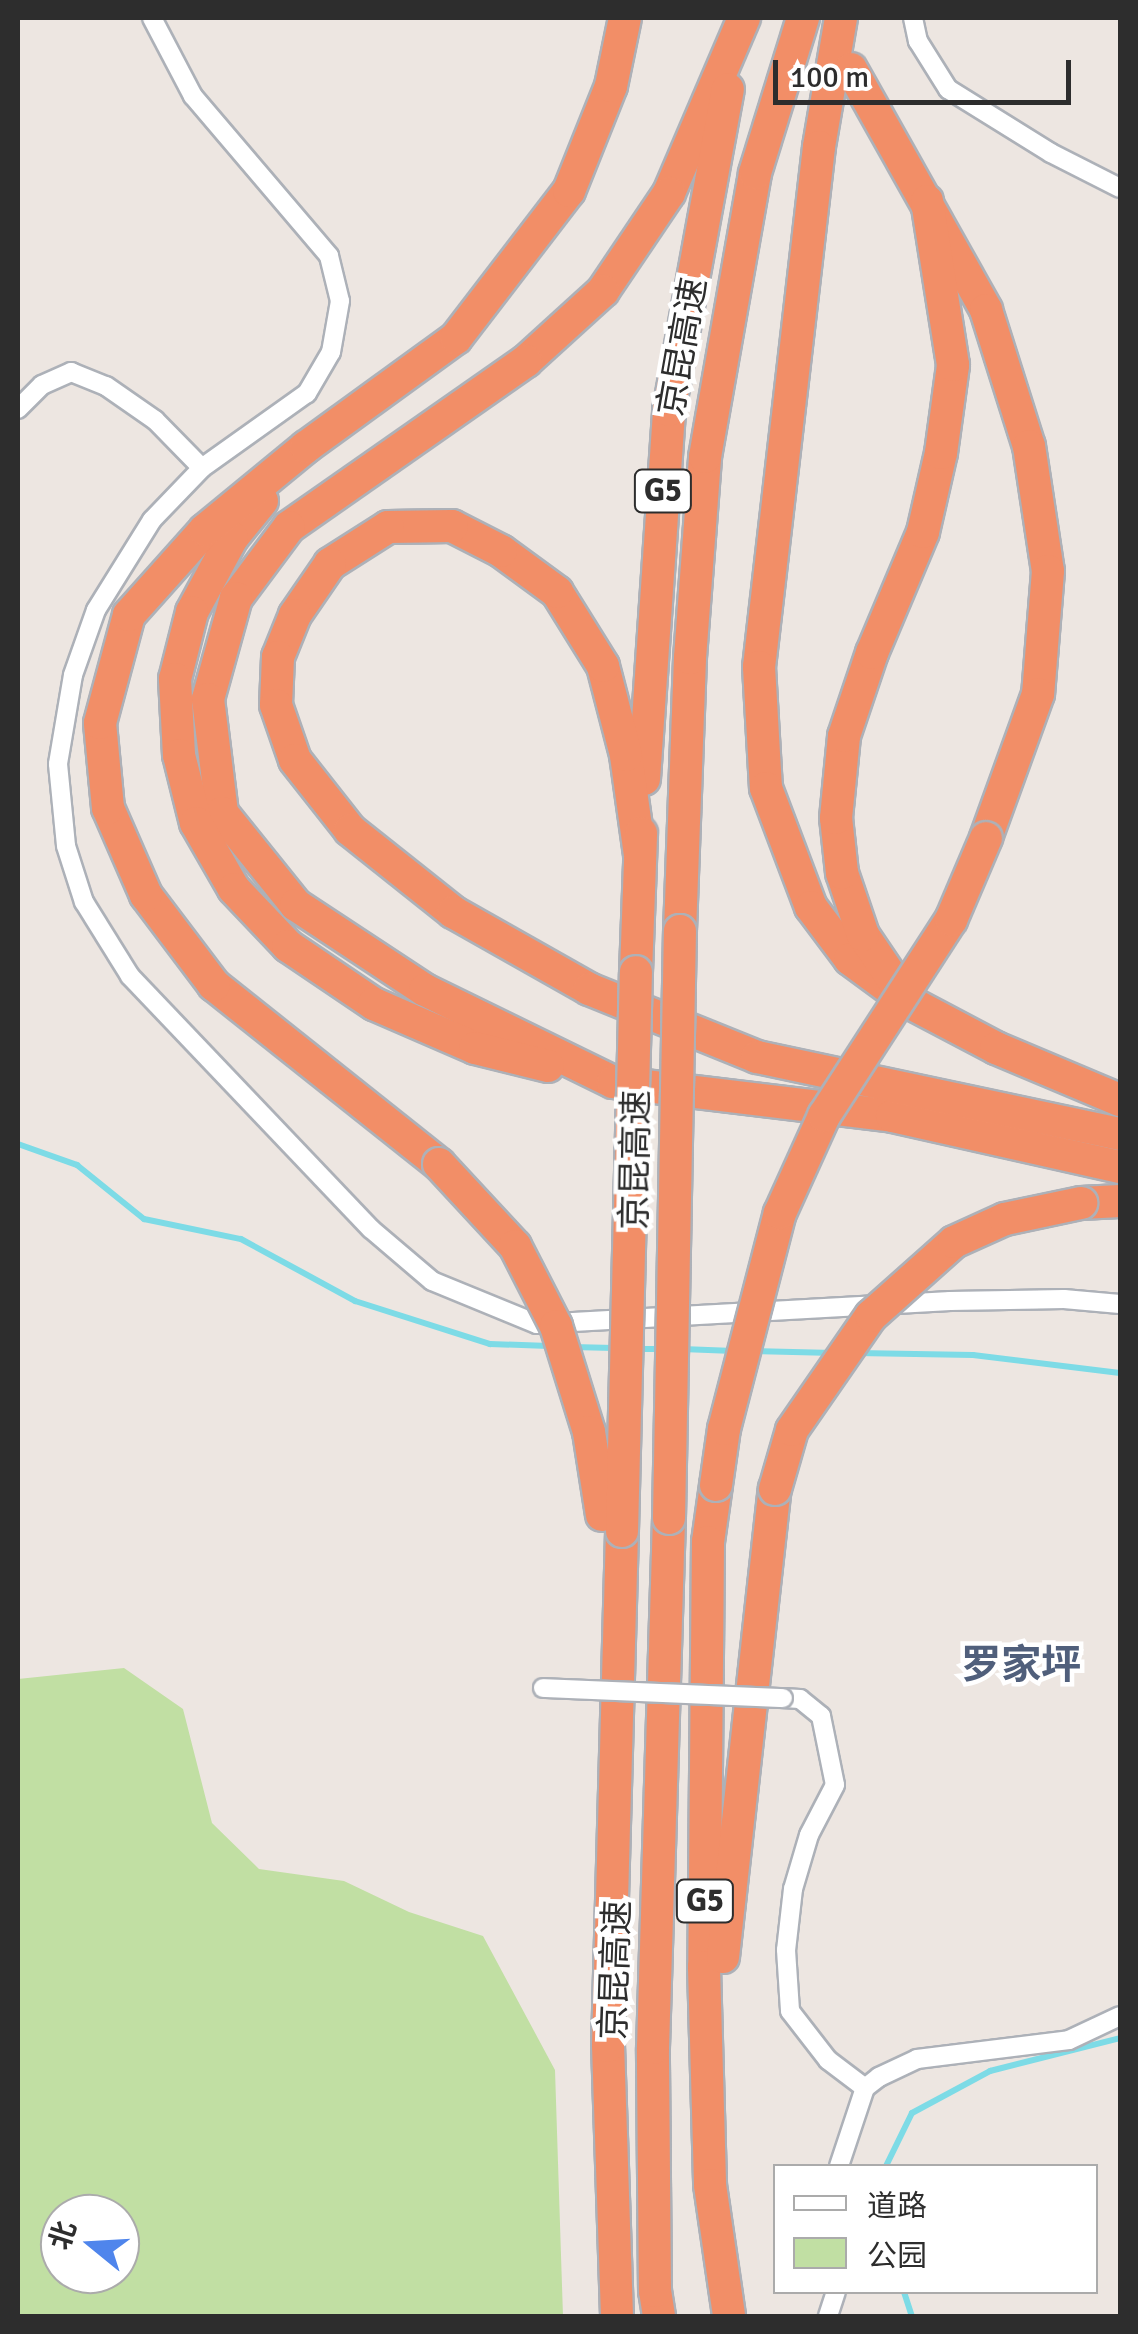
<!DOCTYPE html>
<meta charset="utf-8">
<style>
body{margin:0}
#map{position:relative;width:1138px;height:2334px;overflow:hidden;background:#ede6e1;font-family:Signika,"Noto Sans SC",sans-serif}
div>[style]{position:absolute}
.green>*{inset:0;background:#c1dfa3}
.stream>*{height:6px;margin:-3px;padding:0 3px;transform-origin:3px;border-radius:3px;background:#7ddbe6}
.roads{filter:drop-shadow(2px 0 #adb1b8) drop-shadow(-2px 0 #adb1b8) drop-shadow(0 2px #adb1b8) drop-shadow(0 -2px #adb1b8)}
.street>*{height:18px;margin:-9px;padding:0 9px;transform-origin:9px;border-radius:9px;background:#fff}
.highway>*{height:32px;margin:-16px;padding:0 16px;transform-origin:16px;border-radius:16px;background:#f28e67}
.bridges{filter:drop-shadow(2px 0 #adb1b8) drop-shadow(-2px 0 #adb1b8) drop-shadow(0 2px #adb1b8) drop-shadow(0 -2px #adb1b8)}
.street-bridge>*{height:18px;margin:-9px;padding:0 9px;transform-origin:9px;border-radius:9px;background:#fff}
.highway-bridge>*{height:32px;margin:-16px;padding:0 16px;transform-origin:16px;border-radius:16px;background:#f28e67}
span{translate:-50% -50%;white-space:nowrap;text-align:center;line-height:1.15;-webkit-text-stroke:9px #fff;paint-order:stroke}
.shield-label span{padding:2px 8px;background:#fff;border:2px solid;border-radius:8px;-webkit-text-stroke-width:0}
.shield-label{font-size:32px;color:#2d2d2d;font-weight:700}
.street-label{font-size:35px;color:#2d2d2d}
.quarter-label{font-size:40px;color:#505f7b;font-weight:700}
.frame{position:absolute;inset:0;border:20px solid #2d2d2d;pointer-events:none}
.legend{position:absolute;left:773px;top:2164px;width:325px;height:130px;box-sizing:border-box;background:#fff;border:2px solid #ababab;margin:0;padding:12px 18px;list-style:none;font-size:30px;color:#2d2d2d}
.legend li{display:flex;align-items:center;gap:20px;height:50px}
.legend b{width:50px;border:2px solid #ababab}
.north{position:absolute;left:40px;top:2194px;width:100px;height:100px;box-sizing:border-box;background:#fff;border:2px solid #ababab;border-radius:50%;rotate:288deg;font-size:28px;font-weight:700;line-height:40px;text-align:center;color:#2d2d2d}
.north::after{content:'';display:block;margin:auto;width:35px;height:45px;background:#4f85ec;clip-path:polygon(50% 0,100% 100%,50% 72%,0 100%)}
.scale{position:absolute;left:773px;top:60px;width:298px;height:45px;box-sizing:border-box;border:5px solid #2d2d2d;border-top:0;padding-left:12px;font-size:30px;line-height:35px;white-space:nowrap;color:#2d2d2d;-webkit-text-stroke:8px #fff;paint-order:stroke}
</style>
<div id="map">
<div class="green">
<i style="clip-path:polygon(evenodd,124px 1668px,183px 1709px,212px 1823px,259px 1869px,344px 1881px,409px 1912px,483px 1936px,555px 2070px,563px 2316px,18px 2316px,18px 1679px,124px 1668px,60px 2214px,120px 2214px,120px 2274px,60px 2274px,60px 2214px)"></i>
</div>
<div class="stream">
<i style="left:18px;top:1144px;width:63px;rotate:19.6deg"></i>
<i style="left:77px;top:1165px;width:86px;rotate:38.9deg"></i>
<i style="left:144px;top:1219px;width:99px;rotate:11.7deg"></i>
<i style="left:241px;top:1239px;width:130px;rotate:28.5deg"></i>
<i style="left:355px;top:1301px;width:142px;rotate:17.7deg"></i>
<i style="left:490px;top:1344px;width:59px;rotate:1.9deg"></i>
<i style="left:572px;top:1347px;width:42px;rotate:1.4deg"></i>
<i style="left:637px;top:1349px;width:27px"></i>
<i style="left:682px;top:1349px;width:52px;rotate:2.2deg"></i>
<i style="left:757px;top:1351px;width:77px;rotate:1.5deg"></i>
<i style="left:857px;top:1353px;width:116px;rotate:1deg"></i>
<i style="left:973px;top:1355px;width:148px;rotate:7deg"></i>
<i style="left:886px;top:2166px;width:59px;rotate:-63.9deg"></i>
<i style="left:912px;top:2113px;width:89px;rotate:-28.3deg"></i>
<i style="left:990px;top:2071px;width:134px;rotate:-14.2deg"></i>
<i style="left:904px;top:2292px;width:25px;rotate:72deg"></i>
</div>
<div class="roads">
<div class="street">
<i style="left:152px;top:18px;width:88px;rotate:62.3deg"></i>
<i style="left:193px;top:96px;width:210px;rotate:49.6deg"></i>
<i style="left:329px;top:256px;width:46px;rotate:76.3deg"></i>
<i style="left:340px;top:301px;width:52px;rotate:100deg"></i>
<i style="left:331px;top:352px;width:48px;rotate:120.3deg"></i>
<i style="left:307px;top:393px;width:129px;rotate:144.5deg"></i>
<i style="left:202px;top:468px;width:72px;rotate:133.9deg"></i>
<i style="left:152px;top:520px;width:106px;rotate:121.9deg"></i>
<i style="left:96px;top:610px;width:69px;rotate:109.5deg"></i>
<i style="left:73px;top:675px;width:90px;rotate:99.6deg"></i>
<i style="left:58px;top:764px;width:82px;rotate:84.4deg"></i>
<i style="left:66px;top:846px;width:59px;rotate:72.2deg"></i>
<i style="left:84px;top:902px;width:87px;rotate:58.1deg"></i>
<i style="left:130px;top:976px;width:349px;rotate:46.4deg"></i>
<i style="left:371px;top:1229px;width:80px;rotate:40.4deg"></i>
<i style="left:432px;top:1281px;width:113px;rotate:22.3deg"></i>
<i style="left:537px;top:1324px;width:414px;rotate:-3.2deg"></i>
<i style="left:950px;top:1301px;width:114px;rotate:-1deg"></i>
<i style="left:1064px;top:1299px;width:56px;rotate:5.1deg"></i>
<i style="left:913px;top:18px;width:24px;rotate:78deg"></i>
<i style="left:918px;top:41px;width:57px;rotate:58deg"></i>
<i style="left:948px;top:89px;width:121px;rotate:31.9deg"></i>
<i style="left:1051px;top:153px;width:77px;rotate:26.9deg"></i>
<i style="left:18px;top:409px;width:34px;rotate:-45deg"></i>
<i style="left:42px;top:385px;width:32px;rotate:-24deg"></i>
<i style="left:71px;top:372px;width:38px;rotate:22deg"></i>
<i style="left:106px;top:386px;width:60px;rotate:34.8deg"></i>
<i style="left:155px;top:420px;width:67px;rotate:45.6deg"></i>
<i style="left:783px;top:1698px;width:17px;rotate:3deg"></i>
<i style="left:800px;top:1699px;width:27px;rotate:39deg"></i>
<i style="left:821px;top:1716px;width:70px;rotate:78.5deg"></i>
<i style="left:835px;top:1785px;width:56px;rotate:117.5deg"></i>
<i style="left:809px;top:1835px;width:56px;rotate:106.5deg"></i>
<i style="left:793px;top:1889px;width:61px;rotate:96.5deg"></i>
<i style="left:786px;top:1950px;width:61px;rotate:86.2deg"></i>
<i style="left:790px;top:2011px;width:62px;rotate:52.2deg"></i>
<i style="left:828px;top:2060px;width:46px;rotate:37.1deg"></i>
<i style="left:839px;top:2166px;width:82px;rotate:-71.6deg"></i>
<i style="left:865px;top:2088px;width:18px;rotate:-38deg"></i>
<i style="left:879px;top:2077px;width:42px;rotate:-25.3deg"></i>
<i style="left:917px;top:2059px;width:153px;rotate:-7.1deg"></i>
<i style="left:1069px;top:2040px;width:56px;rotate:-25.2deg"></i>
<i style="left:828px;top:2316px;width:25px;rotate:-72deg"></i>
</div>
<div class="highway">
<i style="left:744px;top:18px;width:190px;rotate:113.2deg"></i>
<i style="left:669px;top:193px;width:118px;rotate:124deg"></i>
<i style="left:603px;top:291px;width:104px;rotate:137.7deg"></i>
<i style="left:526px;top:361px;width:289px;rotate:145deg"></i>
<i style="left:289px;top:527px;width:89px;rotate:126.7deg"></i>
<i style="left:236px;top:598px;width:105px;rotate:105.5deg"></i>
<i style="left:208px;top:699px;width:115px;rotate:83deg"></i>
<i style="left:222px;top:813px;width:118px;rotate:51.2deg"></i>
<i style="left:296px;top:905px;width:154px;rotate:33.4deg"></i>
<i style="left:425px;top:990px;width:209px;rotate:26.1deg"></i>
<i style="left:613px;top:1082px;width:281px;rotate:6.9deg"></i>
<i style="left:892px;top:1116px;width:234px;rotate:12.6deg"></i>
<i style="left:841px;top:18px;width:131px;rotate:99.7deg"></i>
<i style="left:819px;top:147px;width:523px;rotate:96.58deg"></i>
<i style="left:759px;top:667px;width:121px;rotate:86.7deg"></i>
<i style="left:766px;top:788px;width:127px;rotate:69.3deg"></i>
<i style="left:811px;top:907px;width:65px;rotate:53.1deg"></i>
<i style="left:850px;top:959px;width:71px;rotate:36.4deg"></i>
<i style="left:907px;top:1001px;width:101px;rotate:27.8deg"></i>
<i style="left:996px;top:1048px;width:134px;rotate:22.8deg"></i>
<i style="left:851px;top:69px;width:276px;rotate:60.7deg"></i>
<i style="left:986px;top:310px;width:143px;rotate:72.5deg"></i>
<i style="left:1029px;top:446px;width:126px;rotate:81.4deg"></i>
<i style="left:1048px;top:571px;width:123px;rotate:94.6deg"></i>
<i style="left:1038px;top:694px;width:153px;rotate:109.9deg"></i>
<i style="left:262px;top:501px;width:48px;rotate:129deg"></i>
<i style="left:232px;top:538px;width:84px;rotate:118.4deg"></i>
<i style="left:192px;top:612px;width:69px;rotate:104.2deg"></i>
<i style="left:175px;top:679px;width:76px;rotate:87deg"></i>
<i style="left:179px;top:755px;width:70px;rotate:76deg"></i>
<i style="left:196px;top:823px;width:76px;rotate:60.1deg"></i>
<i style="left:234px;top:889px;width:79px;rotate:46.5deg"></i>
<i style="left:288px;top:946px;width:104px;rotate:34deg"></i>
<i style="left:374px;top:1004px;width:110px;rotate:23.5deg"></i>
<i style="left:475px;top:1048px;width:75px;rotate:13.9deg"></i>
<i style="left:644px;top:779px;width:370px;rotate:-86.1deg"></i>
<i style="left:669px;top:410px;width:326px;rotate:-79.6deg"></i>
<i style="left:640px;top:855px;width:101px;rotate:-98deg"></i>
<i style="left:626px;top:755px;width:92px;rotate:-104.5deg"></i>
<i style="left:603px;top:666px;width:87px;rotate:-121.9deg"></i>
<i style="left:557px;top:592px;width:69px;rotate:-143.8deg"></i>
<i style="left:501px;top:551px;width:55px;rotate:-153deg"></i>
<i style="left:452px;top:526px;width:64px;rotate:179.1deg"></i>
<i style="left:388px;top:527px;width:69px;rotate:147.5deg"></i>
<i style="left:330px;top:564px;width:62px;rotate:124.5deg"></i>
<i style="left:295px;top:615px;width:45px;rotate:112deg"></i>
<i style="left:278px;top:657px;width:48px;rotate:92.4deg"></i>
<i style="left:276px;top:705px;width:58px;rotate:70.9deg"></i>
<i style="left:295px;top:760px;width:89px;rotate:51.8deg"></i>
<i style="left:350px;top:830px;width:132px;rotate:38.5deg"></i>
<i style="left:453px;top:912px;width:156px;rotate:29.5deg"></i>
<i style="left:589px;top:989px;width:181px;rotate:22deg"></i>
<i style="left:757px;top:1057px;width:371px;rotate:12deg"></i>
<i style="left:680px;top:931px;width:273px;rotate:-87.9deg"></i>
<i style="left:690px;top:658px;width:202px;rotate:-85.7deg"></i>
<i style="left:705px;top:457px;width:288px;rotate:-80deg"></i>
<i style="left:755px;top:173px;width:162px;rotate:-72.8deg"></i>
<i style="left:636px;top:972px;width:139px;rotate:-87.9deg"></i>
<i style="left:894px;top:981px;width:55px;rotate:-124deg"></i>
<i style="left:863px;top:935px;width:65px;rotate:-108.7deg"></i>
<i style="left:842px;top:873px;width:55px;rotate:-96.2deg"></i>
<i style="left:836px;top:818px;width:82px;rotate:-84.4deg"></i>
<i style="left:844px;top:736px;width:88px;rotate:-71.4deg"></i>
<i style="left:872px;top:653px;width:131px;rotate:-67.1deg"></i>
<i style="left:923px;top:532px;width:81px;rotate:-77.2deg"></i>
<i style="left:941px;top:453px;width:89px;rotate:-82.2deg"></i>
<i style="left:953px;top:365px;width:166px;rotate:-99deg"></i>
<i style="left:439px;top:1164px;width:288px;rotate:-141.5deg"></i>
<i style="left:214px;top:985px;width:113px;rotate:-127.1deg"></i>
<i style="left:146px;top:895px;width:95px;rotate:-113.6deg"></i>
<i style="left:108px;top:808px;width:85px;rotate:-95.4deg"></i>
<i style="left:100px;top:723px;width:112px;rotate:-75deg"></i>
<i style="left:129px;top:615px;width:114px;rotate:-48.2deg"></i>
<i style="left:205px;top:530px;width:131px;rotate:-39.4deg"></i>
<i style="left:306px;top:447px;width:185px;rotate:-36deg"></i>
<i style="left:456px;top:338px;width:185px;rotate:-52.5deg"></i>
<i style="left:569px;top:191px;width:113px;rotate:-68.2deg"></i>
<i style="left:611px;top:86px;width:69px;rotate:-78.4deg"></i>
<i style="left:1081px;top:1203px;width:39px;rotate:-3deg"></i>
<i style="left:716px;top:1485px;width:58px;rotate:98deg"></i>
<i style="left:708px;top:1542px;width:425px;rotate:90.5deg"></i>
<i style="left:704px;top:1967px;width:218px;rotate:88.4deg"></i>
<i style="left:710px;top:2185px;width:132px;rotate:81.7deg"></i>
<i style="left:723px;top:1957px;width:471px;rotate:-83.7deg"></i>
<i style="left:617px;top:2316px;width:270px;rotate:-91.9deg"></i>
<i style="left:608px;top:2046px;width:515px;rotate:-88.44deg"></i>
<i style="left:659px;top:2316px;width:25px;rotate:-99deg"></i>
<i style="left:655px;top:2291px;width:243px;rotate:-90.5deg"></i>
<i style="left:653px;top:2048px;width:530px;rotate:-88.27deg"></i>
</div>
</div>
<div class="bridges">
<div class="street-bridge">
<i style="left:543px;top:1688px;width:240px;rotate:2.4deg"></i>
</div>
<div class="highway-bridge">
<i style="left:439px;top:1164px;width:112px;rotate:47.2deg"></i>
<i style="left:515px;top:1246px;width:90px;rotate:62.9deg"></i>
<i style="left:556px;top:1326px;width:111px;rotate:72.7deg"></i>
<i style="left:589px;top:1432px;width:84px;rotate:81.1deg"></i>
<i style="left:716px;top:1485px;width:57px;rotate:-81.9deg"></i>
<i style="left:724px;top:1429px;width:223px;rotate:-75.5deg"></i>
<i style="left:780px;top:1213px;width:107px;rotate:-65.6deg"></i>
<i style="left:824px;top:1116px;width:234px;rotate:-57.1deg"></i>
<i style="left:951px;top:920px;width:89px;rotate:-66.9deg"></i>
<i style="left:775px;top:1489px;width:61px;rotate:-73.9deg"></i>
<i style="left:792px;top:1430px;width:139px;rotate:-55.3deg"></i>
<i style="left:871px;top:1316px;width:111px;rotate:-41.7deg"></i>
<i style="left:954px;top:1242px;width:56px;rotate:-24.3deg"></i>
<i style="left:1005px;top:1219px;width:78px;rotate:-11.9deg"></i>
<i style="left:669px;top:1518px;width:587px;rotate:-88.93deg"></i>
<i style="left:622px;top:1531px;width:559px;rotate:-88.57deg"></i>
</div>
</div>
<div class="shield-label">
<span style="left:663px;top:491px">G5</span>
<span style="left:705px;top:1901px">G5</span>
</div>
<div class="street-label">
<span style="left:683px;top:347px;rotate:-80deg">京昆高速</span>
<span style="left:636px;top:1160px;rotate:-89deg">京昆高速</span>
<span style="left:616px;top:1970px;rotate:-88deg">京昆高速</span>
</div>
<div class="quarter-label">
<span style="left:1021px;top:1665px">罗家坪</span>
</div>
<div class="frame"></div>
<ul class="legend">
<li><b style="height:12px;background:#fff"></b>道路</li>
<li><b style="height:28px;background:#c1dfa3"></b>公园</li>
</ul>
<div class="north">北</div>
<div class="scale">100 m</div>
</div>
